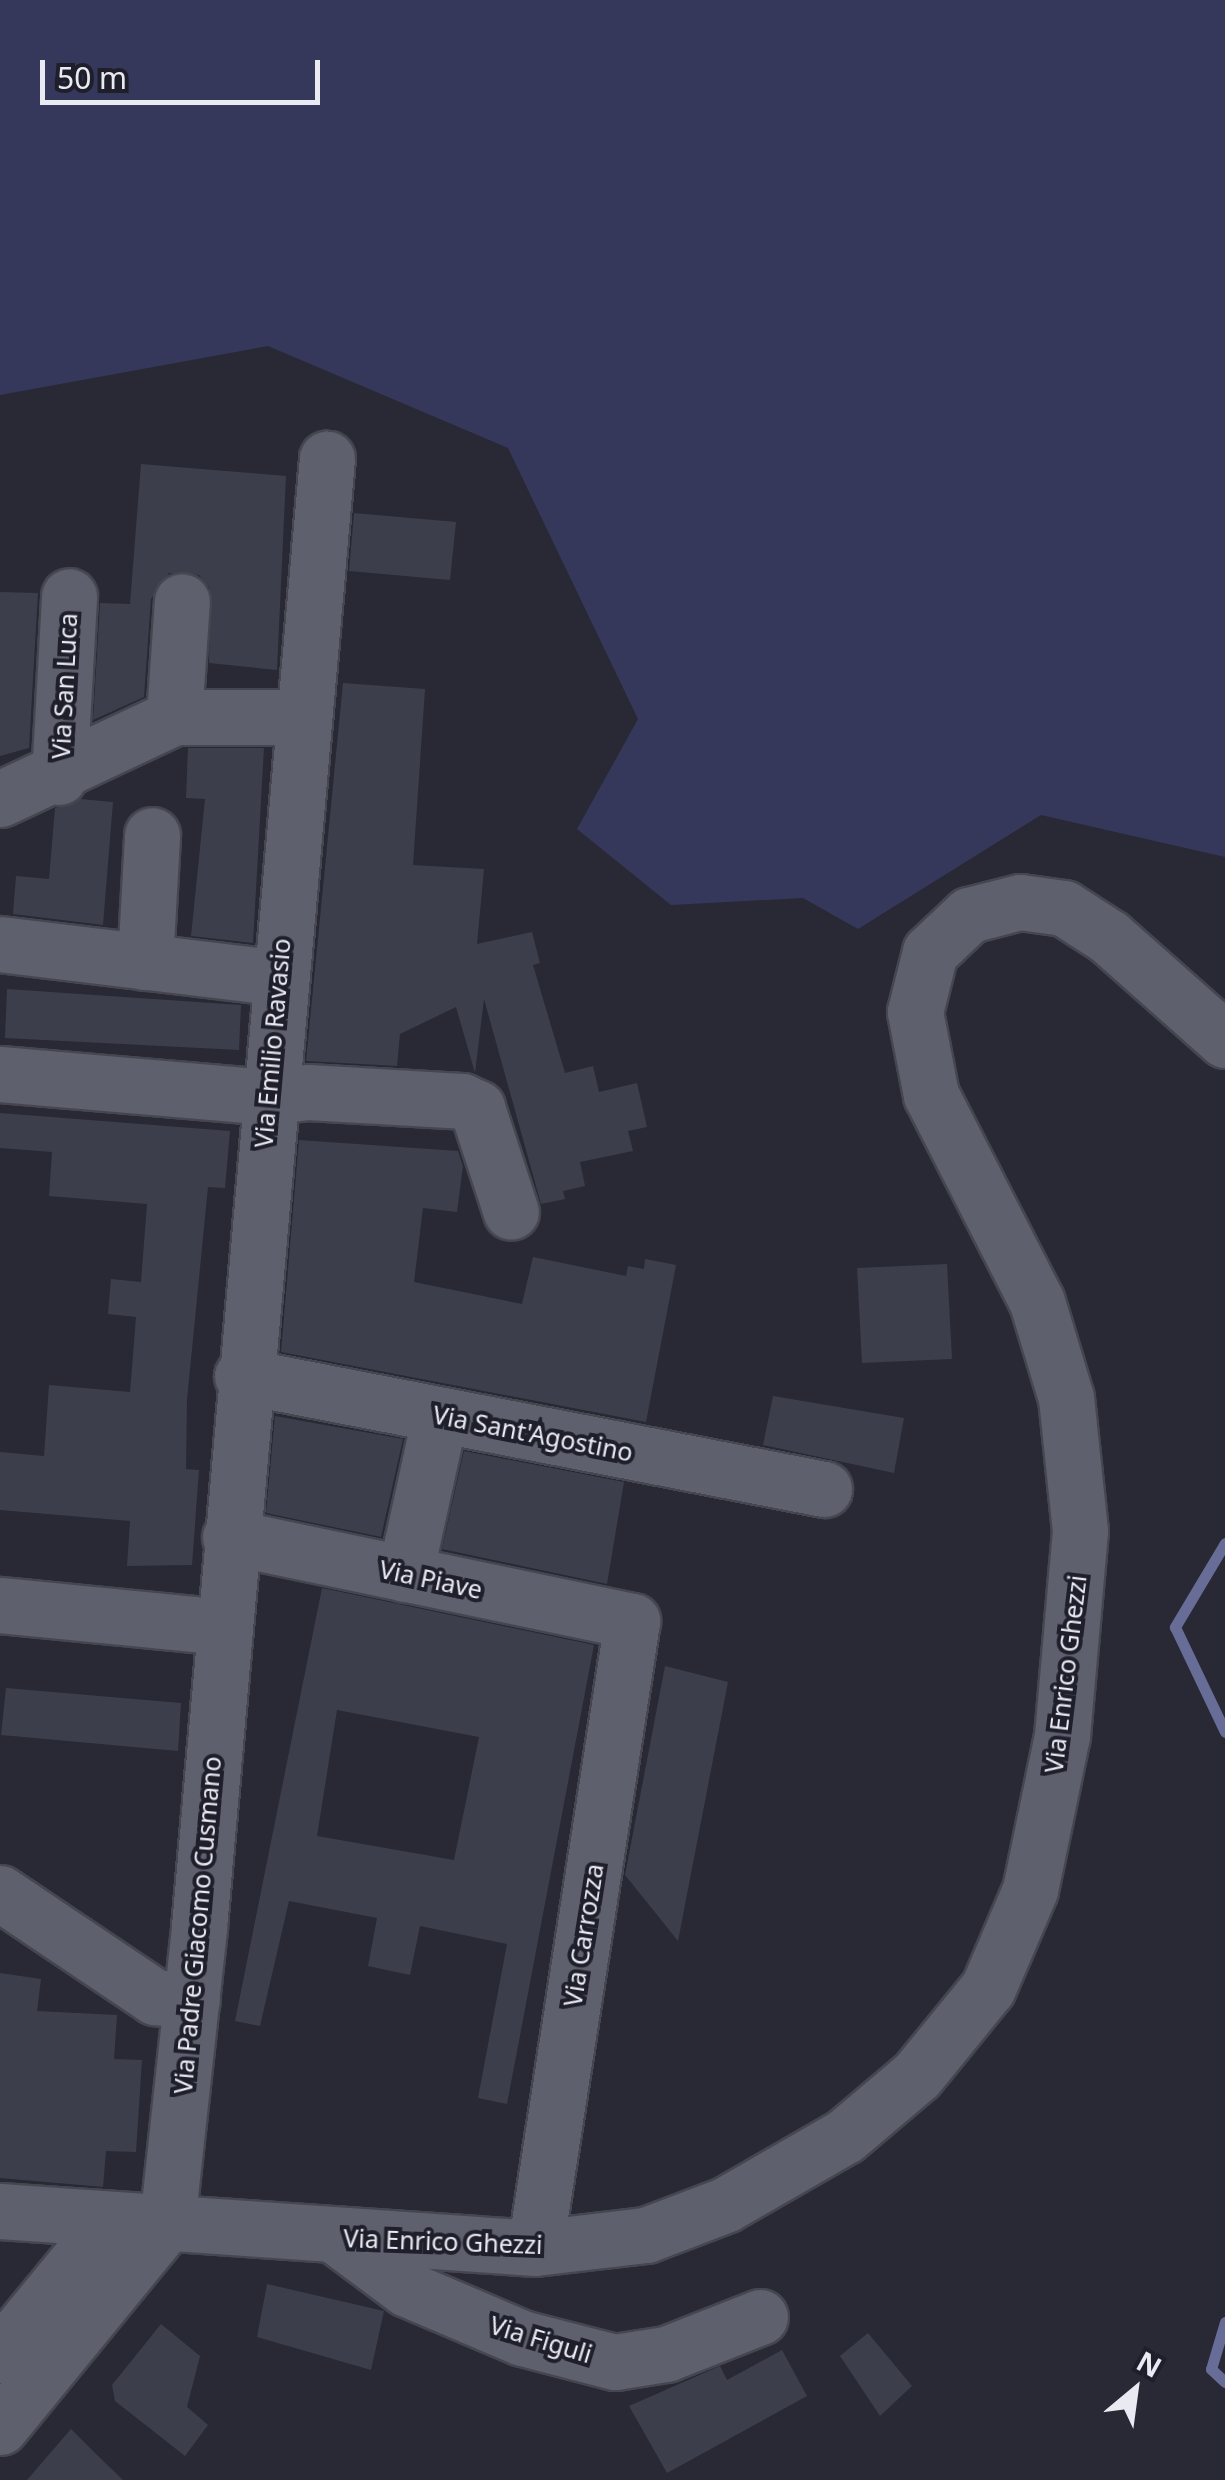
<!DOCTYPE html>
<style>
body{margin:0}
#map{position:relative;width:1225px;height:2480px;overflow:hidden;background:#282935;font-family:"Noto Sans",sans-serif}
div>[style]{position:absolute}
.green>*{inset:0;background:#36385b}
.stream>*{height:11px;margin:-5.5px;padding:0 5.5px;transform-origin:5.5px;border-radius:5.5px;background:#686d98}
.building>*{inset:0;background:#3d3e4b}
.roads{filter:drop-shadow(2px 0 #45464f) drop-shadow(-2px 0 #45464f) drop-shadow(0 2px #45464f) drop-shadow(0 -2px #45464f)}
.minor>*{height:55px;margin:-27.5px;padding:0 27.5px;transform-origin:27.5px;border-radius:27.5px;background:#5e606e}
span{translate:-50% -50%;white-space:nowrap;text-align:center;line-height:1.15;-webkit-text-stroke:8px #1e1f2b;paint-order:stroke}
.street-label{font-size:25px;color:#e9eaf2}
.north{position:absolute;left:1085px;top:2340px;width:100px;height:100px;-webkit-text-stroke:8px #1e1f2b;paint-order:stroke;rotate:29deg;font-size:28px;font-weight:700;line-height:40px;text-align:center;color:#e9eaf2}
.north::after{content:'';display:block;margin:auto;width:35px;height:45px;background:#e9eaf2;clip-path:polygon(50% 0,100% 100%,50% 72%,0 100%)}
.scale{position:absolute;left:40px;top:60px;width:280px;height:45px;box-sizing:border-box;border:5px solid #e9eaf2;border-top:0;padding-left:12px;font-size:30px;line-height:35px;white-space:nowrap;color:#e9eaf2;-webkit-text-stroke:8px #1e1f2b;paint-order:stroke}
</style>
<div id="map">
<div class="green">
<i style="clip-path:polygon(0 0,1225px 0,1225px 857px,1041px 815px,858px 929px,803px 898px,671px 905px,577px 829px,638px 719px,508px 448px,268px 346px,0 395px)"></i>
</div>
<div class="stream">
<i style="left:1225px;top:1543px;width:98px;rotate:120.8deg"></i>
<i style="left:1175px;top:1627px;width:116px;rotate:64.5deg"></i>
<i style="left:1225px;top:2322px;width:49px;rotate:106.6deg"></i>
<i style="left:1211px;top:2369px;width:19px;rotate:43deg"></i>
</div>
<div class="building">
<i style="clip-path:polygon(141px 464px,286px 476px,277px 670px,209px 663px,210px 588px,199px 575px,169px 573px,151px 599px,144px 697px,93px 720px,100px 603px,130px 604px)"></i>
<i style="clip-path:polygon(354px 513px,456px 522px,450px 580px,349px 571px)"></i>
<i style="clip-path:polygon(0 592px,38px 593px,29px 748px,0 756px)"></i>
<i style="clip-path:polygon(343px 683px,425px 689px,413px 865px,484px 869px,477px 944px,532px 932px,540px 963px,533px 965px,565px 1073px,593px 1066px,599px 1092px,637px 1083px,647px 1127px,628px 1131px,633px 1151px,580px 1162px,585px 1186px,563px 1191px,565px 1199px,541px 1204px,484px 999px,475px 1073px,456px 1007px,400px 1034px,397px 1066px,306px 1061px)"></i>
<i style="clip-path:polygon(188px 748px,264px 748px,253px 943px,191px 936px,205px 799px,186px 798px)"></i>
<i style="clip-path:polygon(80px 799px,113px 802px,103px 925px,13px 914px,16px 876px,49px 879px,55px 808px)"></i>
<i style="clip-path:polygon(7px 989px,241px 1005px,239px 1050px,5px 1038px)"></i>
<i style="clip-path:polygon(0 1113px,230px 1131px,225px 1188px,208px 1187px,187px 1400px,186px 1469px,199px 1470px,192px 1565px,127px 1566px,130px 1521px,0 1510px,0 1452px,44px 1456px,49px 1385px,130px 1392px,136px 1317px,108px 1314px,111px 1279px,141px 1282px,147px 1204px,49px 1196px,52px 1152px,0 1148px)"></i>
<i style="clip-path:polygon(299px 1140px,458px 1151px,463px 1166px,457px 1212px,423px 1208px,414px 1282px,522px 1304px,533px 1257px,626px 1276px,628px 1266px,644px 1269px,645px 1259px,676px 1265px,646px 1422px,281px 1352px)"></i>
<i style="clip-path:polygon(947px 1264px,952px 1359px,862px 1363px,857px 1268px)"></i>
<i style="clip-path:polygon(773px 1396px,904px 1418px,894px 1473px,763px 1445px)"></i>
<i style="clip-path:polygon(275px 1416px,403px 1439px,381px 1537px,266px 1513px)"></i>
<i style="clip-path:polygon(464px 1451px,624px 1482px,607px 1584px,442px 1549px)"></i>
<i style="clip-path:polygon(evenodd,322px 1588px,594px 1645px,507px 2104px,478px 2098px,507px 1944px,420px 1926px,410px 1975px,368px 1966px,377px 1918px,289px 1901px,260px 2026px,235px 2021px,322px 1588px,337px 1710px,479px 1737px,454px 1860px,317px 1836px,337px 1710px)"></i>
<i style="clip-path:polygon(665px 1666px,728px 1682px,678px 1941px,625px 1875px)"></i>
<i style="clip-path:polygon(6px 1688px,181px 1703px,178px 1751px,1px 1735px)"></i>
<i style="clip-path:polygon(0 1973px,41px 1979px,37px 2011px,117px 2015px,114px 2059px,142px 2060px,136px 2152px,106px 2151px,103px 2187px,0 2178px)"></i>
<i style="clip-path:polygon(267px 2284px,384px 2311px,371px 2370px,257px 2337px)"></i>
<i style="clip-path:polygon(161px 2324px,200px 2356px,187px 2407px,208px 2425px,185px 2456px,115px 2401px,112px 2385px)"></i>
<i style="clip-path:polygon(868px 2333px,912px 2386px,880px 2416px,840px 2356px)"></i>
<i style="clip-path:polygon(782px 2350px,807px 2396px,667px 2473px,629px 2406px,720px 2366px,727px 2380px)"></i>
<i style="clip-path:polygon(71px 2429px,96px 2454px,123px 2480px,27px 2480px)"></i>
</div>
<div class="roads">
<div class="minor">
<i style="left:174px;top:717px;width:116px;rotate:-86.1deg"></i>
<i style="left:59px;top:777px;width:181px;rotate:-86.8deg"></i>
<i style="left:0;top:799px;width:192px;rotate:-25.2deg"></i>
<i style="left:174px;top:717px;width:126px"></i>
<i style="left:0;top:944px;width:281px;rotate:6.9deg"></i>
<i style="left:145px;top:962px;width:127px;rotate:-86.8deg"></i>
<i style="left:0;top:1074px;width:268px;rotate:4.9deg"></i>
<i style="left:267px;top:1097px;width:41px;rotate:-7deg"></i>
<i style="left:308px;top:1092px;width:154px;rotate:3.3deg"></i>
<i style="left:462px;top:1101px;width:17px;rotate:25deg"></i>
<i style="left:477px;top:1108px;width:109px;rotate:71.9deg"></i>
<i style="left:242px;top:1376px;width:593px;rotate:10.99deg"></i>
<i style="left:230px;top:1537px;width:411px;rotate:11.8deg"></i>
<i style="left:632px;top:1621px;width:634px;rotate:98.79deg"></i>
<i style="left:405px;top:1574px;width:163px;rotate:-77.6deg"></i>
<i style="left:0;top:1605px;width:225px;rotate:5.6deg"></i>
<i style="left:0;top:1893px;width:187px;rotate:33.9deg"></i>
<i style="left:155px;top:1997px;width:37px;rotate:6deg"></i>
<i style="left:0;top:2211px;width:536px;rotate:3.96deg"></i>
<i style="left:535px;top:2248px;width:112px;rotate:-6.7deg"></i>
<i style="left:646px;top:2235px;width:85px;rotate:-20.8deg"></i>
<i style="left:725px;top:2205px;width:138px;rotate:-29.9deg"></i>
<i style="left:845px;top:2136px;width:94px;rotate:-40.3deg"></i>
<i style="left:917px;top:2075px;width:112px;rotate:-50.8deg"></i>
<i style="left:988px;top:1988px;width:107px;rotate:-66.8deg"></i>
<i style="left:1030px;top:1890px;width:157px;rotate:-78.3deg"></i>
<i style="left:1062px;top:1736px;width:206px;rotate:-85deg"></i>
<i style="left:1080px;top:1531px;width:134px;rotate:-96deg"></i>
<i style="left:1066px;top:1398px;width:100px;rotate:-106.8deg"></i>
<i style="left:1037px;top:1302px;width:233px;rotate:-117.1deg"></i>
<i style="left:931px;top:1095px;width:85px;rotate:-100.9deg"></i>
<i style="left:915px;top:1012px;width:62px;rotate:-76deg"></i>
<i style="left:930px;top:952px;width:54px;rotate:-43.5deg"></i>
<i style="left:969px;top:915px;width:53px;rotate:-14.3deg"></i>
<i style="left:1020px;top:902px;width:44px;rotate:7.8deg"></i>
<i style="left:1064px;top:908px;width:54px;rotate:32.8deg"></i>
<i style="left:1109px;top:937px;width:155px;rotate:41.6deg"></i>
<i style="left:167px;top:2223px;width:298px;rotate:-83.8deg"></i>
<i style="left:199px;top:1927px;width:1474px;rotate:-85.02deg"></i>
<i style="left:337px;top:2237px;width:87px;rotate:36.6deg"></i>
<i style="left:407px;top:2289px;width:125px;rotate:23.1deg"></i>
<i style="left:522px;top:2338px;width:96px;rotate:14.5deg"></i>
<i style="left:615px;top:2362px;width:52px;rotate:-8.9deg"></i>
<i style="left:666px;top:2354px;width:101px;rotate:-21.5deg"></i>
<i style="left:0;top:2355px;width:173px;rotate:-50.6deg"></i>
<i style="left:0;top:2427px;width:264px;rotate:-50.7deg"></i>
</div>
</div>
<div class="street-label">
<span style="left:64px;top:686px;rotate:-87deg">Via San Luca</span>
<span style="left:272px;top:1043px;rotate:-85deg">Via Emilio Ravasio</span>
<span style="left:533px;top:1433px;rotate:11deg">Via Sant'Agostino</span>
<span style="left:431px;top:1579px;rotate:12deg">Via Piave</span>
<span style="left:1065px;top:1674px;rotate:-83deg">Via Enrico Ghezzi</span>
<span style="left:197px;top:1925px;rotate:-85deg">Via Padre Giacomo Cusmano</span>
<span style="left:583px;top:1935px;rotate:-81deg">Via Carrozza</span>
<span style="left:443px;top:2241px;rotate:2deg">Via Enrico Ghezzi</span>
<span style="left:541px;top:2339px;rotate:17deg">Via Figuli</span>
</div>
<div class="north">N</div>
<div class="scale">50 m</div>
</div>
